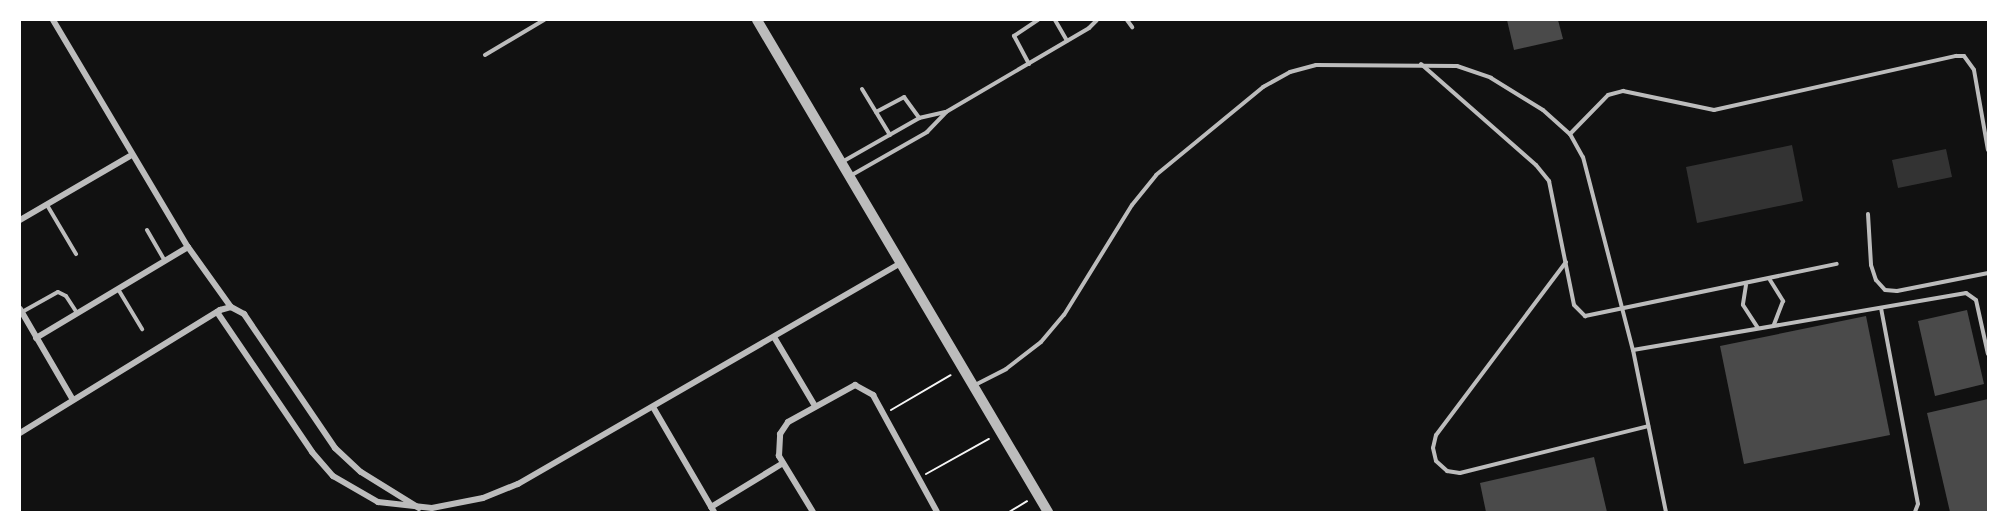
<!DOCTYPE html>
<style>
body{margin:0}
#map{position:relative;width:2008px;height:532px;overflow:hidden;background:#111;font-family:Raleway,sans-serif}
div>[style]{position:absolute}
.water>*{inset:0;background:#333}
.building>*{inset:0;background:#4a4a4a}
.path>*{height:2px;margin:-1px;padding:0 1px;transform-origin:1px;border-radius:1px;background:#f5f5f5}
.service>*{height:4px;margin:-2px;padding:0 2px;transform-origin:2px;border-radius:2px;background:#bcbcbc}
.minor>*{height:6px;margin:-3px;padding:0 3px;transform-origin:3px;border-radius:3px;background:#bcbcbc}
.tertiary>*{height:10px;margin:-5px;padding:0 5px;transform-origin:5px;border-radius:5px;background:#bcbcbc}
span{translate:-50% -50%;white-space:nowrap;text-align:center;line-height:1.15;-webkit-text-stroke:5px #fff;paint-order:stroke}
.frame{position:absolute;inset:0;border:21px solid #fff;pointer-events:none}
</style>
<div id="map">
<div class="water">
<i style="clip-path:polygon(1792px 145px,1803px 201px,1697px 223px,1686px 167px)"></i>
<i style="clip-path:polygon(1946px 149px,1952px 177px,1898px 188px,1892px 160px)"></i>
</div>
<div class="building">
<i style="clip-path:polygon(1507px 20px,1558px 20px,1563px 39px,1514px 50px)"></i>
<i style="clip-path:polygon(1967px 310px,1984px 384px,1935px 396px,1918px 321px)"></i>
<i style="clip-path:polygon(1866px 316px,1890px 435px,1744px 464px,1720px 346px)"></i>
<i style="clip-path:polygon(1988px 399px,1988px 512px,1950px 512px,1927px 413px)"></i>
<i style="clip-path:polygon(1594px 457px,1607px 512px,1486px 512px,1480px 483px)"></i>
</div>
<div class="path">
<i style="left:891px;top:410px;width:69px;rotate:-30.3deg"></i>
<i style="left:926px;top:474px;width:72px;rotate:-29.1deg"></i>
<i style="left:1009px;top:512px;width:21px;rotate:-31deg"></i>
</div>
<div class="service">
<i style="left:1055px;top:20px;width:24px;rotate:60deg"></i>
<i style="left:1127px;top:20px;width:9px;rotate:54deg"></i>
<i style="left:485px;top:55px;width:69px;rotate:-30.7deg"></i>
<i style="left:1029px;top:64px;width:32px;rotate:-118deg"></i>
<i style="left:1014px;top:36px;width:29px;rotate:-34deg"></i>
<i style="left:1421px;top:64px;width:153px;rotate:41.3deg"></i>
<i style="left:1536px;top:165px;width:21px;rotate:51deg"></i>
<i style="left:1549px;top:181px;width:126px;rotate:78.6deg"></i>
<i style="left:1574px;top:305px;width:16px;rotate:45deg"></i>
<i style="left:1585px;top:316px;width:257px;rotate:-11.7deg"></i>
<i style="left:862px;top:89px;width:54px;rotate:58.7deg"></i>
<i style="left:876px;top:112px;width:32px;rotate:-28deg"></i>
<i style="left:904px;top:97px;width:26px;rotate:54deg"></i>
<i style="left:1570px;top:134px;width:54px;rotate:-45.7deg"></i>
<i style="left:1608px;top:95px;width:16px;rotate:-15deg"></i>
<i style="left:1623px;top:91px;width:93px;rotate:11.8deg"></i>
<i style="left:1714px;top:110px;width:248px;rotate:-12.6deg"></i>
<i style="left:1956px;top:56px;width:8px"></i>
<i style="left:1964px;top:56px;width:17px;rotate:54deg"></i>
<i style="left:1974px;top:70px;width:81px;rotate:80.1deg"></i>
<i style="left:842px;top:162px;width:89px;rotate:-29.7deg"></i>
<i style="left:919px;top:118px;width:27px;rotate:-13deg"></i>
<i style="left:850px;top:176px;width:89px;rotate:-29.7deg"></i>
<i style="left:927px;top:132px;width:28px;rotate:-46deg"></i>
<i style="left:946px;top:112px;width:166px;rotate:-30.4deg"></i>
<i style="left:1089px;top:28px;width:11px;rotate:-45deg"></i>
<i style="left:47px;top:205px;width:57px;rotate:59.4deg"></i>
<i style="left:1868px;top:214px;width:51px;rotate:86.6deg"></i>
<i style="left:1871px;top:265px;width:16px;rotate:72deg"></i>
<i style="left:1876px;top:280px;width:13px;rotate:48deg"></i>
<i style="left:1885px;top:290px;width:12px;rotate:5deg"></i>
<i style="left:1897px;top:291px;width:93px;rotate:-11.2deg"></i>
<i style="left:147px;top:230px;width:36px;rotate:60deg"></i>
<i style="left:1566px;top:262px;width:216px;rotate:126.9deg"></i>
<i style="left:1436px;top:435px;width:13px;rotate:103deg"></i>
<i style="left:1433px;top:448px;width:13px;rotate:77deg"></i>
<i style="left:1436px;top:461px;width:15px;rotate:42deg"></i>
<i style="left:1447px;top:471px;width:13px;rotate:9deg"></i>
<i style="left:1460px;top:473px;width:194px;rotate:-14deg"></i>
<i style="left:1770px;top:280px;width:25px;rotate:58deg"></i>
<i style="left:1783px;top:301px;width:26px;rotate:111deg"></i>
<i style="left:1746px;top:285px;width:20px;rotate:99deg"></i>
<i style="left:1743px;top:305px;width:27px;rotate:57deg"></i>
<i style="left:118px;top:289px;width:47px;rotate:59deg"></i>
<i style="left:1881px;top:308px;width:199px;rotate:79.3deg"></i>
<i style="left:1918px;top:504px;width:9px;rotate:111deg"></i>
<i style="left:22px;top:312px;width:41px;rotate:-29.1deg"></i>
<i style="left:58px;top:292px;width:9px;rotate:27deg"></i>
<i style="left:66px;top:296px;width:20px;rotate:57deg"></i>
<i style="left:1633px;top:350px;width:338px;rotate:-9.7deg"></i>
<i style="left:1966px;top:293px;width:12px;rotate:35deg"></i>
<i style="left:1976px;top:300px;width:55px;rotate:77.5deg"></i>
<i style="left:975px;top:385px;width:35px;rotate:-27deg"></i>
<i style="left:1006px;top:369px;width:44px;rotate:-37.6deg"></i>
<i style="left:1041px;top:342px;width:35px;rotate:-50deg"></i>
<i style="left:1064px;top:315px;width:129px;rotate:-58.3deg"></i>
<i style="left:1132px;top:205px;width:38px;rotate:-51deg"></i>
<i style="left:1156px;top:175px;width:139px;rotate:-39.4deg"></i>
<i style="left:1263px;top:87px;width:31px;rotate:-29deg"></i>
<i style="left:1290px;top:72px;width:27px;rotate:-15deg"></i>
<i style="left:1316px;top:65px;width:141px;rotate:0.4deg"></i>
<i style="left:1457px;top:66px;width:36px;rotate:19deg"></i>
<i style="left:1491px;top:78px;width:61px;rotate:31.6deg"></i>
<i style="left:1543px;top:110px;width:36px;rotate:42deg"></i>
<i style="left:1570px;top:134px;width:26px;rotate:61deg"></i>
<i style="left:1583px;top:157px;width:199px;rotate:75.5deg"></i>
<i style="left:1633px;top:350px;width:165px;rotate:78.5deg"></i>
</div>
<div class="minor">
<i style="left:53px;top:20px;width:264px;rotate:59.3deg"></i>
<i style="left:188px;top:247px;width:74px;rotate:54.4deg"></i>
<i style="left:231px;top:307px;width:15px;rotate:28deg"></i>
<i style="left:244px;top:314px;width:162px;rotate:55.8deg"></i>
<i style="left:335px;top:448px;width:35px;rotate:43deg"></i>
<i style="left:361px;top:472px;width:68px;rotate:31.8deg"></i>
<i style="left:20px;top:220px;width:127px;rotate:-30.2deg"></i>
<i style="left:20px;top:309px;width:105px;rotate:59.8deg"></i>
<i style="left:217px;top:312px;width:169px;rotate:55.8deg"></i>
<i style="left:312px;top:452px;width:32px;rotate:49deg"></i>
<i style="left:333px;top:476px;width:52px;rotate:30deg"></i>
<i style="left:378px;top:502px;width:54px;rotate:6.3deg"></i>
<i style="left:432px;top:508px;width:52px;rotate:-11.1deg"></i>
<i style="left:483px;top:498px;width:38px;rotate:-22deg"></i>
<i style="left:518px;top:484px;width:442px;rotate:-30deg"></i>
<i style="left:774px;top:337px;width:80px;rotate:59.3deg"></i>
<i style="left:36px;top:338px;width:177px;rotate:-30.9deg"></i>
<i style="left:653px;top:407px;width:121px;rotate:59.8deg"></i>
<i style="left:20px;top:433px;width:235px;rotate:-31.6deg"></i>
<i style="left:220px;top:310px;width:11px;rotate:-15deg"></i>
<i style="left:711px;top:507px;width:84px;rotate:-31.4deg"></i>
<i style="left:813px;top:512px;width:66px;rotate:-121.3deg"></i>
<i style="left:779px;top:456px;width:22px;rotate:-87deg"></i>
<i style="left:780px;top:434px;width:14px;rotate:-56deg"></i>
<i style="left:788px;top:422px;width:77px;rotate:-28.9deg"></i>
<i style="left:855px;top:385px;width:21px;rotate:29deg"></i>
<i style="left:873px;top:395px;width:133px;rotate:61.3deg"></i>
</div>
<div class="tertiary">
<i style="left:757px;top:20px;width:572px;rotate:59.4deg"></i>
</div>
<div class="frame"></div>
</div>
